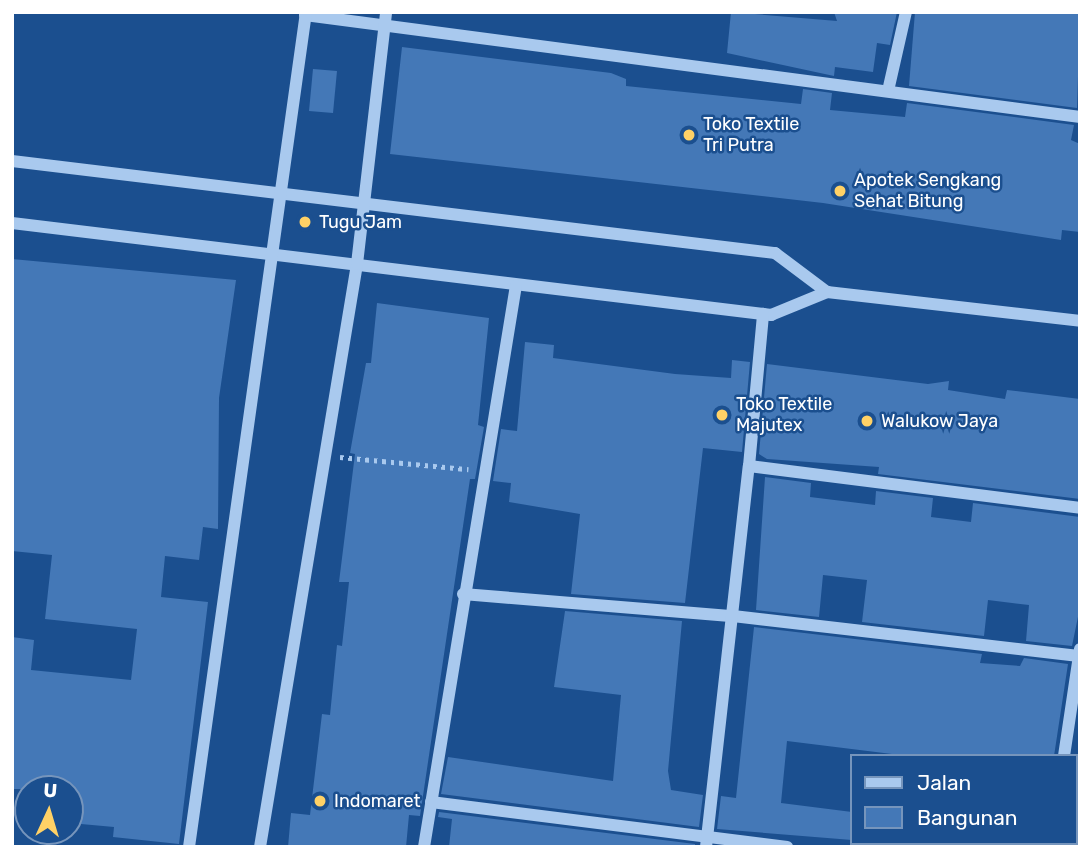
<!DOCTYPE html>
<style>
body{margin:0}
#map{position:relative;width:1092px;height:859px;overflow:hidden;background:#1b4f8f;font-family:Rubik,sans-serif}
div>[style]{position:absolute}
.building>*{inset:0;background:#4478b7}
.path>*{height:4.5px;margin-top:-2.25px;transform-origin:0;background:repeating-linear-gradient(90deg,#a9c9ee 0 3.5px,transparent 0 8.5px)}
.minor>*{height:12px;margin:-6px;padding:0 6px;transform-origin:6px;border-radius:6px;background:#a9c9ee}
.dots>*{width:19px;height:19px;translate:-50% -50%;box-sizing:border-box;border:4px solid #1b4f8f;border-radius:50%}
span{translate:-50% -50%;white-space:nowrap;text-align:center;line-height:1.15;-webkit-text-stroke:5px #1b4f8f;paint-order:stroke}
.poi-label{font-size:18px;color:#fff}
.left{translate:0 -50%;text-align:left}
.frame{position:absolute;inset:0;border:14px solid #fff;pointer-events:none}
.legend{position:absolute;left:850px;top:754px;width:228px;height:91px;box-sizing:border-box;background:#1b4f8f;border:2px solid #7695bc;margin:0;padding:9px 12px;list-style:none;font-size:21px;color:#fff}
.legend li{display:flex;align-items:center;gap:14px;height:35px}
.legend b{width:35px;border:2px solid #7695bc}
.north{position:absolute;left:14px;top:775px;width:70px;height:70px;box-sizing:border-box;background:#1b4f8f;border:2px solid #7695bc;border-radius:50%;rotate:4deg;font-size:19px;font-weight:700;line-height:28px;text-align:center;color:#fff}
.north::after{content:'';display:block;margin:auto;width:24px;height:32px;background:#ffd166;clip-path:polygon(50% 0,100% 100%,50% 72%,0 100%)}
</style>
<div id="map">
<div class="building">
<i style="clip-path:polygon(731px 12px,837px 21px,834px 12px,897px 12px,890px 45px,877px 43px,873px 72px,835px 67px,834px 76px,727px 53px)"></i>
<i style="clip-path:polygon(915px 12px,1080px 12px,1077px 108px,909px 86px)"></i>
<i style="clip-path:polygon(402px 47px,611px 73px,626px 79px,626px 86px,801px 104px,803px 89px,832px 93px,830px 110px,905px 117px,907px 103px,1074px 125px,1071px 140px,1080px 144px,1080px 232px,1062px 230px,1061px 240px,823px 203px,390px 154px)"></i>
<i style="clip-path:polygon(313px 69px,337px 71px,333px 113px,309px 111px)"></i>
<i style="clip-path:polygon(12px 259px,236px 280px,219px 398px,218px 529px,203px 527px,199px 560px,165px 556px,161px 597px,208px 602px,179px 844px,113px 837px,114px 827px,70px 823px,70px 789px,12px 789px,12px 637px,34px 640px,31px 670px,131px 680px,137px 629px,45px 619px,52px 555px,12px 551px)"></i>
<i style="clip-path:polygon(377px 303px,489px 318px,478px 425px,484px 427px,475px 479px,470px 479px,420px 816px,409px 815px,406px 847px,288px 847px,291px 813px,310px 815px,322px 714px,330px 715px,337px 645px,342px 646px,349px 582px,339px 582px,355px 454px,350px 453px,366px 363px,371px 363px)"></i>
<i style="clip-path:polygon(525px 342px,554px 345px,553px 358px,675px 374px,731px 378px,732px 360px,750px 362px,742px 452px,703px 448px,685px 603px,571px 594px,580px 514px,509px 502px,511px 483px,493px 481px,501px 429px,517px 431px)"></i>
<i style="clip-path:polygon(767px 364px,928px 384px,949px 381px,948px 390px,1005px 399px,1007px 390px,1080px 399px,1080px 499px,878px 474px,879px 467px,767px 459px,759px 454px)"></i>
<i style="clip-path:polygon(765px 477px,811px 483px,810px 497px,875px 505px,876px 491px,933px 498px,931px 517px,971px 522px,973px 503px,1080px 517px,1080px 607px,1072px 646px,1026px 641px,1029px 605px,988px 600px,984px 636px,862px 622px,867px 580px,823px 575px,819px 617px,756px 610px)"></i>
<i style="clip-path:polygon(565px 611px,682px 621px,668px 771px,671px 790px,703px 795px,699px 827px,441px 794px,448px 757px,613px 781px,621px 695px,554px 687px)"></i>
<i style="clip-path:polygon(754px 627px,982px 654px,980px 663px,1020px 666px,1024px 658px,1068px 664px,1054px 756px,908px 756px,787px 741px,781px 803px,852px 812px,852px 840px,717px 829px,721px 796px,736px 798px)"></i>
<i style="clip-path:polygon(439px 812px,695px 844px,695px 847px,449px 847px,452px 819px,438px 817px)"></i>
</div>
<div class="path">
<i style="left:340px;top:457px;width:129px;rotate:5.4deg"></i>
</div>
<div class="minor">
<i style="left:305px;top:15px;width:782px;rotate:7.5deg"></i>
<i style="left:888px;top:91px;width:81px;rotate:-77.2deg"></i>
<i style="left:12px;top:161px;width:769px;rotate:6.88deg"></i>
<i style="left:775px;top:253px;width:65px;rotate:36.9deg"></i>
<i style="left:12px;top:223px;width:765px;rotate:6.91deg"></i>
<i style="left:771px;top:315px;width:61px;rotate:-22.3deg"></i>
<i style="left:827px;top:292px;width:255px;rotate:6.5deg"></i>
<i style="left:749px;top:466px;width:153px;rotate:-84.7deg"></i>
<i style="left:463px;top:594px;width:271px;rotate:4.7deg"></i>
<i style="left:733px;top:616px;width:348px;rotate:6.6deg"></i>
<i style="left:1064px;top:756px;width:108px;rotate:-81.5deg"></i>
<i style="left:431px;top:802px;width:359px;rotate:7.2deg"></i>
<i style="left:189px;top:847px;width:843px;rotate:-82.02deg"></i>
<i style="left:260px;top:847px;width:591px;rotate:-80.55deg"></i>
<i style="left:357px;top:264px;width:254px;rotate:-83.4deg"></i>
<i style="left:424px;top:847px;width:569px;rotate:-80.7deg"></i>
<i style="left:706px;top:847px;width:383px;rotate:-83.6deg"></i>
<i style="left:749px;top:466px;width:334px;rotate:7.2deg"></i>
<i style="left:1052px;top:847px;width:4px;rotate:-90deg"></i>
</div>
<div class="dots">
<i style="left:689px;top:135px;background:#ffd166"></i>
<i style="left:840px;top:191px;background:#ffd166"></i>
<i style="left:305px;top:222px;background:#ffd166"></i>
<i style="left:722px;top:415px;background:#ffd166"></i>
<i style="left:867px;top:421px;background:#ffd166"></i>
<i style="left:320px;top:801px;background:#ffd166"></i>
</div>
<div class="poi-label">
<span class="left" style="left:703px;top:135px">Toko Textile<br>Tri Putra</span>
<span class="left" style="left:854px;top:191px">Apotek Sengkang<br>Sehat Bitung</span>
<span class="left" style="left:319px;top:222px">Tugu Jam</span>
<span class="left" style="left:736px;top:415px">Toko Textile<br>Majutex</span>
<span class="left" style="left:881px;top:421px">Walukow Jaya</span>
<span class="left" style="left:334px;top:801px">Indomaret</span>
</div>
<div class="frame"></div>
<ul class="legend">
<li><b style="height:9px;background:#a9c9ee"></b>Jalan</li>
<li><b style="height:19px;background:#4478b7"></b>Bangunan</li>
</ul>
<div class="north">U</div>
</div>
